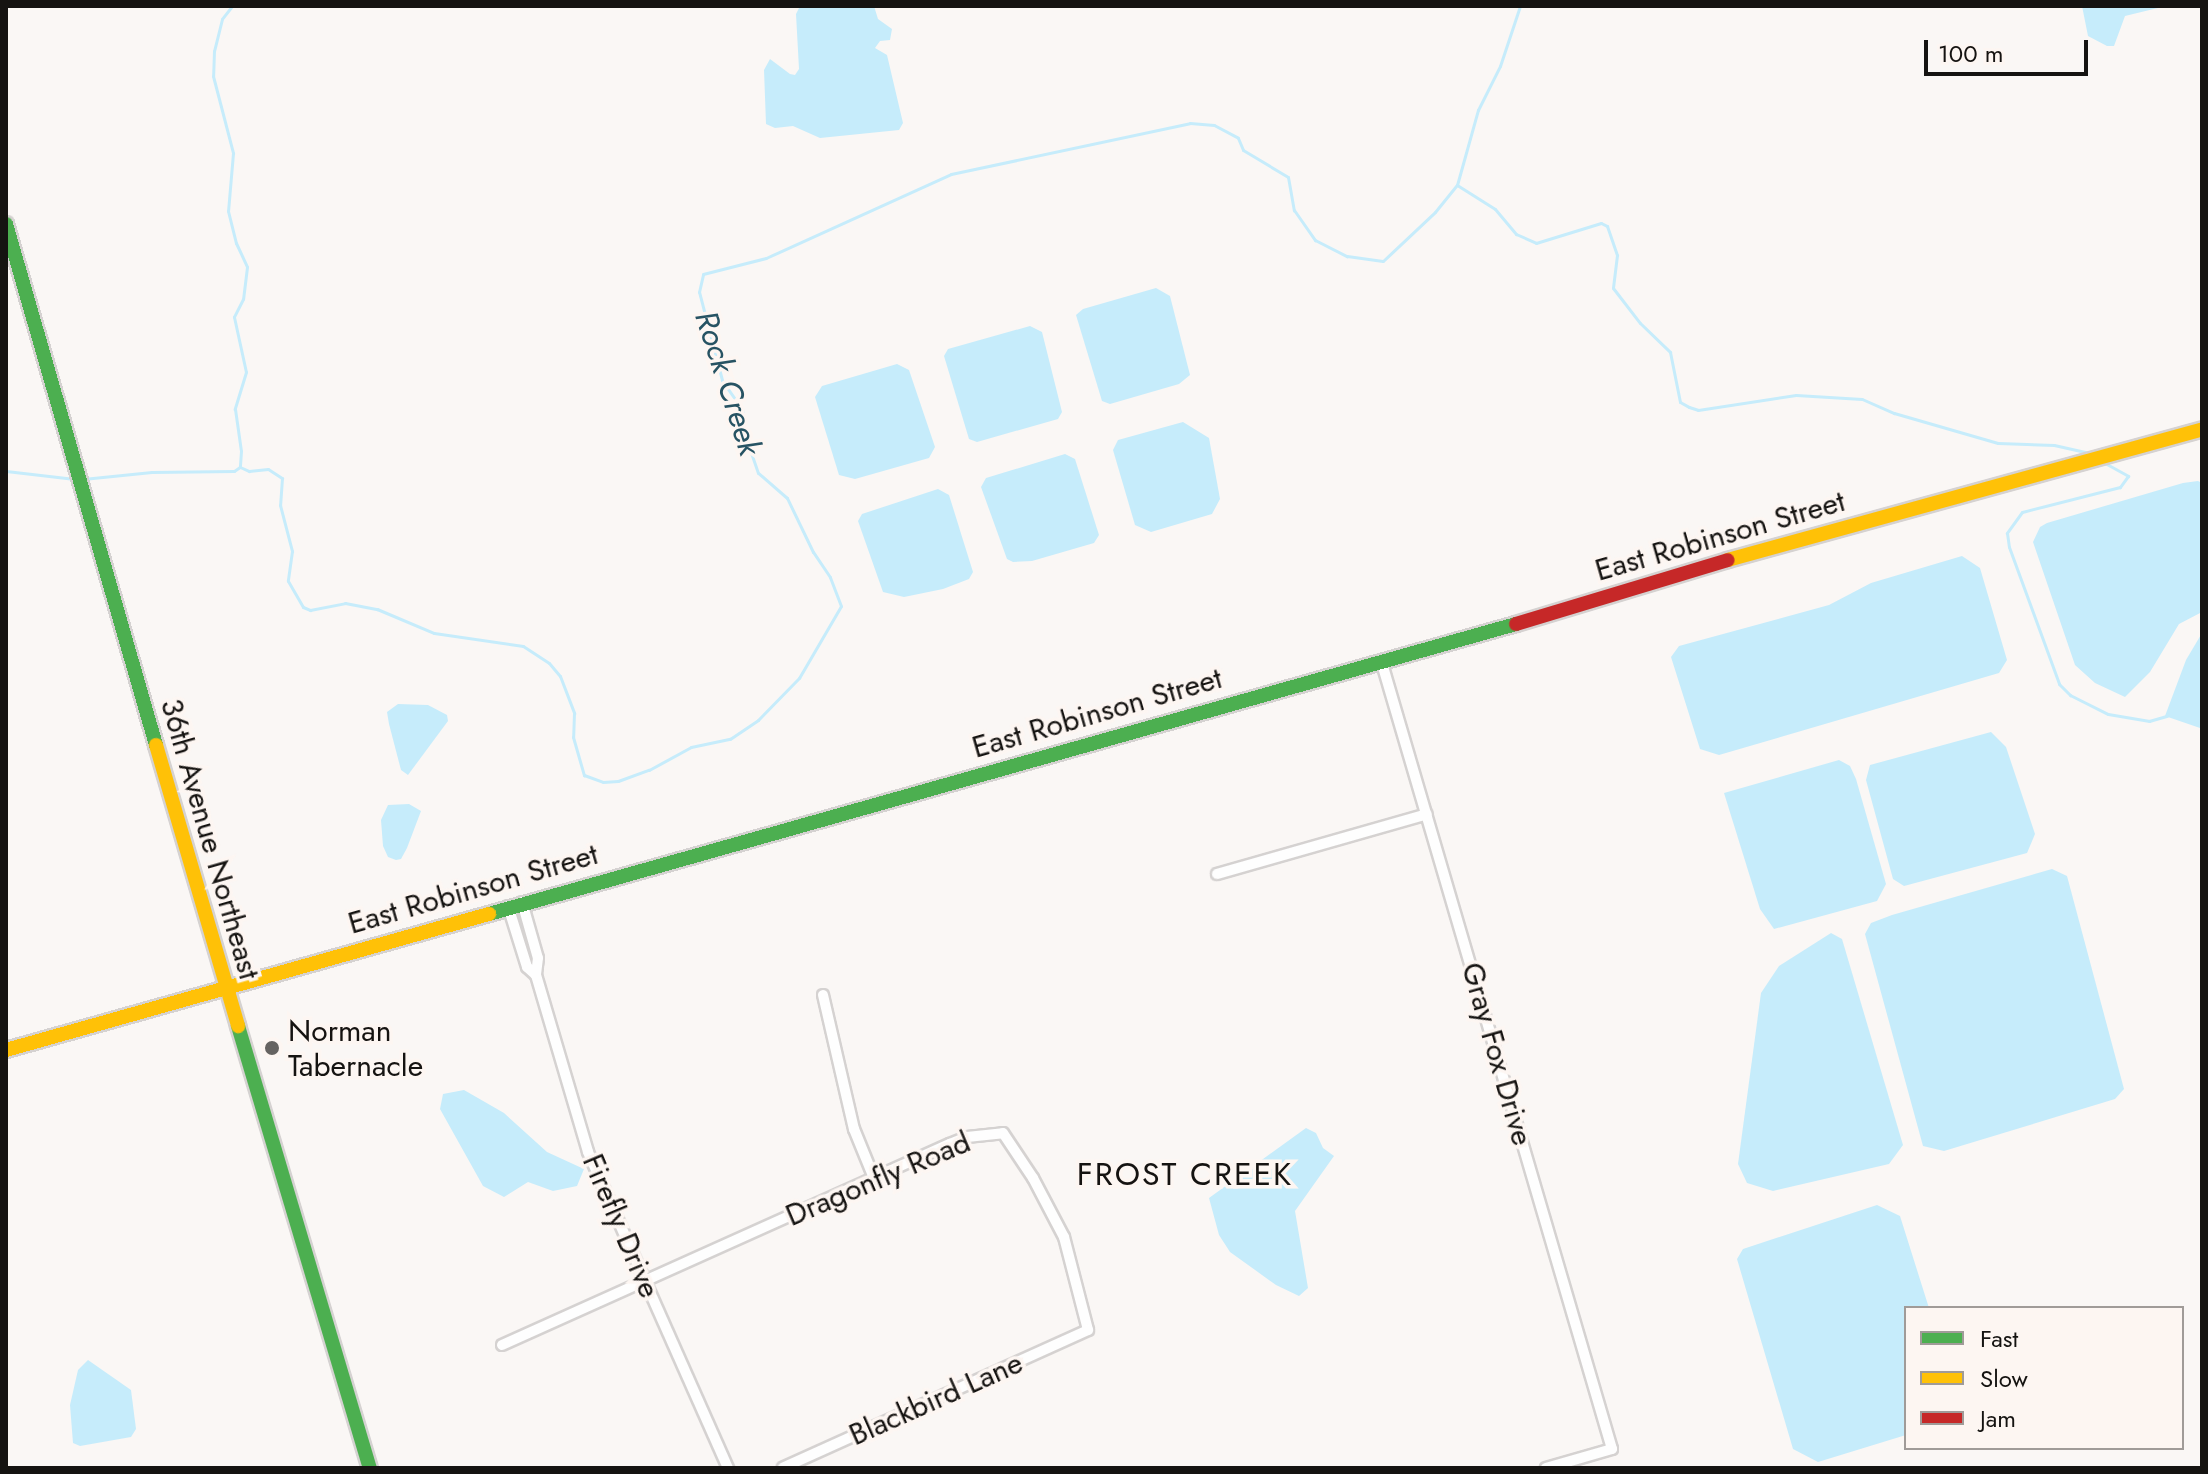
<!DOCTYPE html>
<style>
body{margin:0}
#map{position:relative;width:2208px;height:1474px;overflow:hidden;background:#faf7f5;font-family:Jost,sans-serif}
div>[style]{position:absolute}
.water>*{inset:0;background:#c6ecfb}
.stream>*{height:3px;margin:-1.5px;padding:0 1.5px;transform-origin:1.5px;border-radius:1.5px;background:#c6ecfb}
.roads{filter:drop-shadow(2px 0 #d5d2d1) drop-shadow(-2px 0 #d5d2d1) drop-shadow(0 2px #d5d2d1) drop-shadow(0 -2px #d5d2d1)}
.street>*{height:10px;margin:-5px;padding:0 5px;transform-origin:5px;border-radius:5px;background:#fefefe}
.fast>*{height:14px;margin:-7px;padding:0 7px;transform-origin:7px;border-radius:7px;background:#4caf50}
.slow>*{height:14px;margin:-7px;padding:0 7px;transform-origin:7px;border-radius:7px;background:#ffc107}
.jam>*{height:14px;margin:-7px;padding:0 7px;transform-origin:7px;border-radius:7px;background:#c62828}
.dots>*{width:22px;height:22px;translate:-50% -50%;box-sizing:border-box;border:4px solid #fdf6f2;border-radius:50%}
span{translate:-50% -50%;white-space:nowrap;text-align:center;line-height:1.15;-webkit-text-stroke:7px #fdf6f2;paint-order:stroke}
.street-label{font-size:30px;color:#151311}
.poi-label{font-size:30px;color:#151311}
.left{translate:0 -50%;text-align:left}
.water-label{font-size:32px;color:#275363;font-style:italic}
.neighbourhood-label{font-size:32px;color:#151311;letter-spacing:2px}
.frame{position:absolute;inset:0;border:8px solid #151311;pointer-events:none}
.legend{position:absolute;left:1904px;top:1306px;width:280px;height:144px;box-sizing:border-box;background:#fdf6f2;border:2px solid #a09b98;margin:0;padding:10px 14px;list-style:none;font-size:24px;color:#151311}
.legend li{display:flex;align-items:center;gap:16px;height:40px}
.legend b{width:40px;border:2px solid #a09b98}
.scale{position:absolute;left:1924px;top:40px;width:164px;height:36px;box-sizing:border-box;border:4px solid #151311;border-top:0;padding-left:10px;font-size:24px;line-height:28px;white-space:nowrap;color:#151311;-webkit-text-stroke:6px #fdf6f2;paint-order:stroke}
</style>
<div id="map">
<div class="water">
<i style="clip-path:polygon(800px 6px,874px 6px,878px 19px,892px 29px,890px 40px,880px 41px,875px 48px,887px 55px,903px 123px,899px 130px,820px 138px,793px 126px,775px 128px,766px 124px,764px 70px,770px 59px,790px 74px,795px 75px,799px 69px,796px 14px)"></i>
<i style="clip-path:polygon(2082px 6px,2166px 6px,2125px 16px,2114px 46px,2107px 46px,2088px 36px)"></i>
<i style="clip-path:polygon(1156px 288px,1170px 296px,1190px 375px,1179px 384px,1110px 404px,1102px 401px,1076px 315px,1083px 309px)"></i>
<i style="clip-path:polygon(1030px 326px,1042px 332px,1062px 412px,1058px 419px,977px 442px,969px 439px,944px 356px,948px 349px)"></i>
<i style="clip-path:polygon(897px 364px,909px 370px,935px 447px,929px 458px,855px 479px,839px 475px,815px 397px,822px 386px)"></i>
<i style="clip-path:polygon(1183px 422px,1209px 438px,1220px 499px,1212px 514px,1151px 532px,1135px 525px,1113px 450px,1118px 440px)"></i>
<i style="clip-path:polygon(1065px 454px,1075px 459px,1099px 535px,1094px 543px,1032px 561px,1013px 562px,1007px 559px,981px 487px,986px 478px)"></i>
<i style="clip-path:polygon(2198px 481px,2202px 483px,2202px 612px,2179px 624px,2150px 672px,2125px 697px,2095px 683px,2075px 665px,2033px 542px,2040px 527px,2047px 523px,2183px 483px)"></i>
<i style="clip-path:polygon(938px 489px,949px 495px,973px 572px,969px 579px,943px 589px,904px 597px,883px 592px,858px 521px,862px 514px)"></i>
<i style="clip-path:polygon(1962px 556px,1980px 568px,2007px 660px,1999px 673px,1719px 755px,1700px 749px,1671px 657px,1679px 646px,1829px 605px,1871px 583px)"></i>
<i style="clip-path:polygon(2202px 633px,2202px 728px,2200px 728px,2165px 716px,2186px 660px)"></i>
<i style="clip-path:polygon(398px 704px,428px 705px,447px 715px,448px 721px,408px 775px,401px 770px,389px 724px,387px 712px)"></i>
<i style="clip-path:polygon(1991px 732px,2006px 747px,2035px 834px,2027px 853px,1904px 886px,1893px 879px,1866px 780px,1870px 765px)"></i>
<i style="clip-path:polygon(1839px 760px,1850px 766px,1856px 779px,1886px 884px,1877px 901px,1774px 929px,1760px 909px,1724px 793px)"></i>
<i style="clip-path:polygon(409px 804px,421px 811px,407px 848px,401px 859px,396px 860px,388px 857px,383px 846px,381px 820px,388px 805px)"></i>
<i style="clip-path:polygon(2052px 869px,2067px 876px,2124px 1089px,2115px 1099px,1944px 1151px,1923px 1146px,1865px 934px,1871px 923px,1892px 915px)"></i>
<i style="clip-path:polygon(1831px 933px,1842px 939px,1903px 1145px,1889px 1164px,1773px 1191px,1747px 1183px,1738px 1164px,1761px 993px,1779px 966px)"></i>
<i style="clip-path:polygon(464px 1090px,504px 1113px,547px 1152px,584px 1169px,577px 1186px,553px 1191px,528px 1182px,504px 1197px,483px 1186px,440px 1109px,443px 1094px)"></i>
<i style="clip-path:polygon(1306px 1128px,1316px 1133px,1323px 1148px,1334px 1156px,1295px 1211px,1308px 1288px,1299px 1296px,1276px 1285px,1230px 1252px,1219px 1235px,1209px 1198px)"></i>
<i style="clip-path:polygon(1877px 1205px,1900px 1216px,1929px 1308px,1906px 1308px,1906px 1435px,1818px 1462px,1793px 1449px,1737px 1259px,1743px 1249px)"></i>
<i style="clip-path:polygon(88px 1360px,131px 1390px,136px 1429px,131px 1437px,80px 1446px,73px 1443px,70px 1405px,78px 1370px)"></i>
</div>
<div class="stream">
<i style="left:232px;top:6px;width:16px;rotate:128deg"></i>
<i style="left:222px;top:19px;width:33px;rotate:104deg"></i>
<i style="left:214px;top:51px;width:25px;rotate:92deg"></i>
<i style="left:213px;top:76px;width:80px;rotate:75.4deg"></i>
<i style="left:233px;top:153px;width:58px;rotate:94.9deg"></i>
<i style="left:228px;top:211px;width:33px;rotate:76deg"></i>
<i style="left:236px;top:243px;width:26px;rotate:65deg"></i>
<i style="left:247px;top:267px;width:32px;rotate:97deg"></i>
<i style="left:243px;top:299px;width:20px;rotate:117deg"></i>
<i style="left:234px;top:317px;width:56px;rotate:77.7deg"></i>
<i style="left:246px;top:372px;width:39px;rotate:107deg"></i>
<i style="left:235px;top:409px;width:42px;rotate:81.9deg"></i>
<i style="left:241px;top:451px;width:16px;rotate:94deg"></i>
<i style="left:1457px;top:185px;width:45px;rotate:32.3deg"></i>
<i style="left:1495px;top:209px;width:33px;rotate:50deg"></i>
<i style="left:1516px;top:234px;width:22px;rotate:24deg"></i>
<i style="left:1536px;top:243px;width:68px;rotate:-17.1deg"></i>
<i style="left:1601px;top:223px;width:7px;rotate:27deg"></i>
<i style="left:1607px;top:226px;width:31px;rotate:71deg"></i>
<i style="left:1617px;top:255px;width:33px;rotate:97deg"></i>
<i style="left:1613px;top:288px;width:44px;rotate:52.4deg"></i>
<i style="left:1640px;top:323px;width:42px;rotate:44deg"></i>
<i style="left:1670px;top:352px;width:51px;rotate:78.7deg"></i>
<i style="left:1680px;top:402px;width:10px;rotate:29deg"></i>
<i style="left:1689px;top:407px;width:9px;rotate:18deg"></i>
<i style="left:1698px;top:410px;width:99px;rotate:-8.7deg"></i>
<i style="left:1796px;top:395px;width:66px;rotate:3.5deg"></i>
<i style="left:1862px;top:399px;width:35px;rotate:24deg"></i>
<i style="left:1894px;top:413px;width:108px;rotate:16.1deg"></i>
<i style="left:1998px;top:443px;width:56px;rotate:2deg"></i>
<i style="left:2054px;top:445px;width:41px;rotate:12.7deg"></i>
<i style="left:2103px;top:462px;width:29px;rotate:29deg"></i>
<i style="left:2128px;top:476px;width:14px;rotate:126deg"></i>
<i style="left:2120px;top:487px;width:101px;rotate:165.7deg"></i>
<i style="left:2022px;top:512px;width:26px;rotate:126deg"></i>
<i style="left:2007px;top:533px;width:14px;rotate:82deg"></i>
<i style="left:2009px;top:547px;width:146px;rotate:69.9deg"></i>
<i style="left:2059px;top:684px;width:16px;rotate:45deg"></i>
<i style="left:2070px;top:695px;width:42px;rotate:26.6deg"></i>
<i style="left:2108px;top:714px;width:42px;rotate:9.7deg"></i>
<i style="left:2149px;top:721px;width:19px;rotate:-16deg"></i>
<i style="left:6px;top:471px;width:69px;rotate:6.6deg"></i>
<i style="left:83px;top:479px;width:69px;rotate:-5.8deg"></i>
<i style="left:152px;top:472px;width:82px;rotate:-0.7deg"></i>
<i style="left:234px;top:471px;width:7px;rotate:-34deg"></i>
<i style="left:240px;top:467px;width:10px;rotate:24deg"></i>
<i style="left:249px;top:471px;width:19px;rotate:-6deg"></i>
<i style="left:268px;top:469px;width:17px;rotate:33deg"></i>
<i style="left:282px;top:478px;width:27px;rotate:94deg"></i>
<i style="left:280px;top:505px;width:48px;rotate:75.4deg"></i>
<i style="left:292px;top:551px;width:30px;rotate:98deg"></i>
<i style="left:288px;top:581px;width:30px;rotate:60deg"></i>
<i style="left:303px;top:607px;width:8px;rotate:23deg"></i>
<i style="left:310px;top:610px;width:36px;rotate:-11deg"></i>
<i style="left:345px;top:603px;width:33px;rotate:11deg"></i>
<i style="left:377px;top:609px;width:62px;rotate:22.8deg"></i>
<i style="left:434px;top:633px;width:90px;rotate:8.3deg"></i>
<i style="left:523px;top:646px;width:31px;rotate:33deg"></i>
<i style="left:549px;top:663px;width:17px;rotate:50deg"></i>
<i style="left:560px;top:676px;width:40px;rotate:69deg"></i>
<i style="left:574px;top:713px;width:24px;rotate:92deg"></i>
<i style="left:573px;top:737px;width:40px;rotate:74deg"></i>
<i style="left:584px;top:775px;width:20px;rotate:20deg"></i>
<i style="left:603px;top:782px;width:15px;rotate:-4deg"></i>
<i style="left:618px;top:781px;width:33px;rotate:-20deg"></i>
<i style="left:649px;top:770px;width:48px;rotate:-28.7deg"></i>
<i style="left:691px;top:747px;width:40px;rotate:-12deg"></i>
<i style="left:730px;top:739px;width:34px;rotate:-34deg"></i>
<i style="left:758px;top:720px;width:59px;rotate:-45.7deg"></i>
<i style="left:799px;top:678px;width:83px;rotate:-59.7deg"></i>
<i style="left:841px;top:606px;width:31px;rotate:-111deg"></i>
<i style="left:830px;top:577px;width:30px;rotate:-124deg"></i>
<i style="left:813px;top:552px;width:60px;rotate:-115.7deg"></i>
<i style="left:787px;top:498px;width:38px;rotate:-139deg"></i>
<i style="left:758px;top:473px;width:39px;rotate:-109deg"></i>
<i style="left:745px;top:436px;width:27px;rotate:-96deg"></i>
<i style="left:742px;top:409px;width:35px;rotate:-125deg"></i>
<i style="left:722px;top:380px;width:91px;rotate:-104.6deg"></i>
<i style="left:699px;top:292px;width:18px;rotate:-77deg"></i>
<i style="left:703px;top:274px;width:65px;rotate:-14.3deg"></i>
<i style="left:766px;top:258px;width:203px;rotate:-24.4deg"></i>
<i style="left:951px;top:174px;width:244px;rotate:-12deg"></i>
<i style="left:1190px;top:123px;width:24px;rotate:5deg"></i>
<i style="left:1214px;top:125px;width:27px;rotate:28deg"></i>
<i style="left:1238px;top:138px;width:13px;rotate:67deg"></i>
<i style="left:1243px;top:150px;width:52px;rotate:31deg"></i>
<i style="left:1288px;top:177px;width:34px;rotate:80deg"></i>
<i style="left:1294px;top:210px;width:37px;rotate:55deg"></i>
<i style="left:1315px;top:240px;width:36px;rotate:27deg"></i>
<i style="left:1347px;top:256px;width:36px;rotate:8deg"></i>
<i style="left:1383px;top:261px;width:71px;rotate:-43.3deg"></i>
<i style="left:1435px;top:212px;width:35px;rotate:-51deg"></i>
<i style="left:1457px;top:185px;width:78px;rotate:-74.4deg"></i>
<i style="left:1478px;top:110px;width:49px;rotate:-63.4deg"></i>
<i style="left:1500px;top:66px;width:63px;rotate:-71.6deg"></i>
</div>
<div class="roads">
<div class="street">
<i style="left:1381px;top:660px;width:822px;rotate:73.68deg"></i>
<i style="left:1612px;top:1449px;width:69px;rotate:163.9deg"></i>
<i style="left:1217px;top:874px;width:218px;rotate:-15.9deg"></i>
<i style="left:522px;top:902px;width:58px;rotate:74.1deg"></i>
<i style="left:538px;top:958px;width:17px;rotate:97deg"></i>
<i style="left:536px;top:975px;width:184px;rotate:73.6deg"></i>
<i style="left:588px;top:1152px;width:346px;rotate:66.1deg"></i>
<i style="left:508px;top:906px;width:64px;rotate:72.7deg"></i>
<i style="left:527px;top:967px;width:12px;rotate:42deg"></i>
<i style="left:823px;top:995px;width:138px;rotate:77deg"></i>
<i style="left:854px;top:1129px;width:53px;rotate:67.8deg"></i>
<i style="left:502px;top:1345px;width:491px;rotate:-24.2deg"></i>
<i style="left:950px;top:1144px;width:18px;rotate:-22deg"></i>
<i style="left:967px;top:1137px;width:36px;rotate:-6deg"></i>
<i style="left:1003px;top:1133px;width:54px;rotate:56.3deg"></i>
<i style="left:1033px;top:1178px;width:67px;rotate:62.3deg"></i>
<i style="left:1064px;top:1237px;width:96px;rotate:75.5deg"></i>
<i style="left:1088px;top:1330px;width:335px;rotate:155.7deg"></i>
</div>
<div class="fast">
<i style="left:6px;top:224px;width:542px;rotate:73.94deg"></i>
<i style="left:489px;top:914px;width:1067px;rotate:-15.77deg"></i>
<i style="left:238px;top:1026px;width:461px;rotate:73.4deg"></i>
</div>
<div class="slow">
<i style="left:1728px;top:560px;width:492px;rotate:-15.4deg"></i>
<i style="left:156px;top:745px;width:293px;rotate:73.7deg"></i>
<i style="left:6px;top:1050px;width:502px;rotate:-15.73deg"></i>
</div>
<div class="jam">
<i style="left:1516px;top:624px;width:221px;rotate:-16.8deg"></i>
</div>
</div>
<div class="dots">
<i style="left:272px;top:1048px;background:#656361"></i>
</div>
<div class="street-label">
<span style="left:1720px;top:536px;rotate:-16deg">East Robinson Street</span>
<span style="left:1097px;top:713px;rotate:-16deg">East Robinson Street</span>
<span style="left:210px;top:839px;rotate:74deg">36th Avenue Northeast</span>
<span style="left:473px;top:889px;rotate:-16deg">East Robinson Street</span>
<span style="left:1497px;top:1054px;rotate:74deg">Gray Fox Drive</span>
<span style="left:878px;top:1179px;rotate:-23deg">Dragonfly Road</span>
<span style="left:621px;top:1226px;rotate:67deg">Firefly Drive</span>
<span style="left:936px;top:1399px;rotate:-24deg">Blackbird Lane</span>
</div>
<div class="poi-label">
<span class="left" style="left:288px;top:1048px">Norman<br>Tabernacle</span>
</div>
<div class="water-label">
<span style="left:728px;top:383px;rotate:72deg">Rock Creek</span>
</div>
<div class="neighbourhood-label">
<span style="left:1185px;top:1174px">FROST CREEK</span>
</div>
<div class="frame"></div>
<ul class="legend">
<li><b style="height:10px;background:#4caf50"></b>Fast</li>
<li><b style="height:10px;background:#ffc107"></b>Slow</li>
<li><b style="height:10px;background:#c62828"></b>Jam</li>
</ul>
<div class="scale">100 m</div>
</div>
